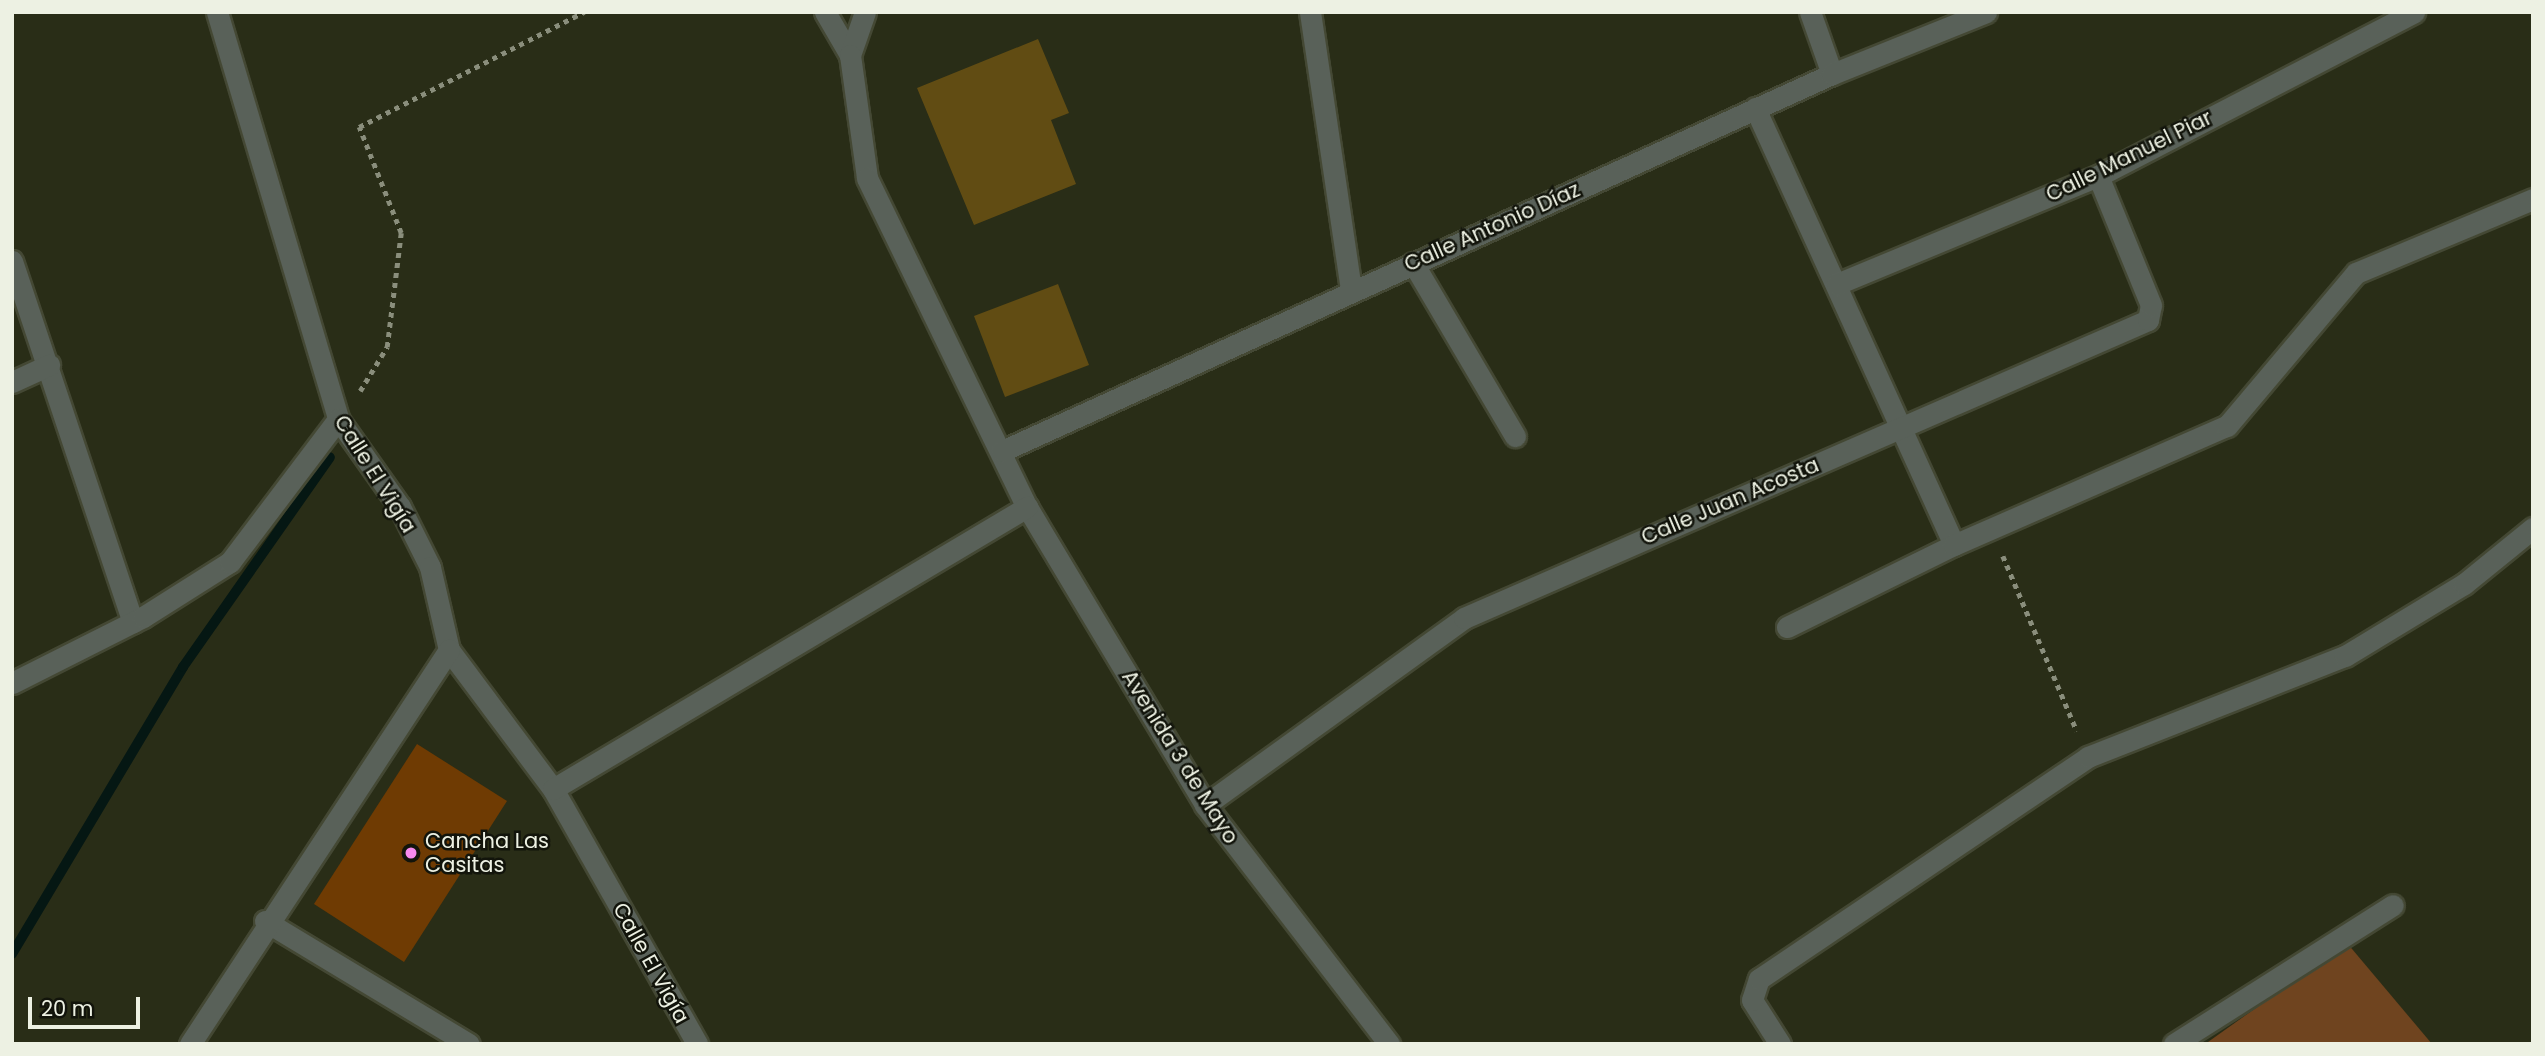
<!DOCTYPE html>
<meta charset="utf-8">
<style>
body{margin:0}
#map{position:relative;width:2545px;height:1056px;overflow:hidden;background:#292d17;font-family:Poppins,sans-serif}
div>[style]{position:absolute}
.green>*{inset:0;background:#6f3b03}
.forest>*{inset:0;background:#6f441f}
.stream>*{height:10px;margin:-5px;padding:0 5px;transform-origin:5px;border-radius:5px;background:#051713}
.building>*{inset:0;background:#614c13}
.path>*{height:4.5px;margin-top:-2.25px;transform-origin:0;background:repeating-linear-gradient(90deg,#8a8e7c 0 5px,transparent 0 10px)}
.roads{filter:drop-shadow(2px 0 #444834) drop-shadow(-2px 0 #444834) drop-shadow(0 2px #444834) drop-shadow(0 -2px #444834)}
.minor>*{height:21px;margin:-10.5px;padding:0 10.5px;transform-origin:10.5px;border-radius:10.5px;background:#596159}
.dots>*{width:19px;height:19px;translate:-50% -50%;box-sizing:border-box;border:4px solid #12140b;border-radius:50%}
span{translate:-50% -50%;white-space:nowrap;text-align:center;line-height:1.15;-webkit-text-stroke:5px #12140b;paint-order:stroke}
.street-label{font-size:21px;color:#edf1e3}
.poi-label{font-size:21px;color:#edf1e3}
.left{translate:0 -50%;text-align:left}
.frame{position:absolute;inset:0;border:14px solid #edf1e3;pointer-events:none}
.scale{position:absolute;left:28px;top:997px;width:112px;height:32px;box-sizing:border-box;border:4px solid #edf1e3;border-top:0;padding-left:9px;font-size:21px;line-height:24px;white-space:nowrap;color:#edf1e3;-webkit-text-stroke:5px #12140b;paint-order:stroke}
</style>
<div id="map">
<div class="green">
<i style="clip-path:polygon(417px 744px,507px 801px,404px 962px,314px 904px)"></i>
</div>
<div class="forest">
<i style="clip-path:polygon(2347px 943px,2432px 1044px,2208px 1042px)"></i>
</div>
<div class="stream">
<i style="left:12px;top:954px;width:334px;rotate:-59.2deg"></i>
<i style="left:183px;top:667px;width:256px;rotate:-55deg"></i>
</div>
<div class="building">
<i style="clip-path:polygon(1038px 39px,1069px 113px,1051px 120px,1076px 184px,974px 225px,917px 88px)"></i>
<i style="clip-path:polygon(1058px 284px,1089px 365px,1005px 397px,974px 316px)"></i>
</div>
<div class="path">
<i style="left:360px;top:391px;width:52px;rotate:-58.5deg"></i>
<i style="left:387px;top:347px;width:115px;rotate:-83deg"></i>
<i style="left:401px;top:233px;width:114px;rotate:-111.6deg"></i>
<i style="left:359px;top:127px;width:253px;rotate:-27.1deg"></i>
<i style="left:2003px;top:556px;width:190px;rotate:67.1deg"></i>
</div>
<div class="roads">
<div class="minor">
<i style="left:217px;top:12px;width:425px;rotate:73.4deg"></i>
<i style="left:338px;top:419px;width:108px;rotate:54.8deg"></i>
<i style="left:400px;top:507px;width:67px;rotate:63.4deg"></i>
<i style="left:430px;top:567px;width:85px;rotate:77.1deg"></i>
<i style="left:449px;top:650px;width:174px;rotate:53.2deg"></i>
<i style="left:553px;top:789px;width:293px;rotate:60.5deg"></i>
<i style="left:825px;top:12px;width:50px;rotate:59.8deg"></i>
<i style="left:865px;top:12px;width:46px;rotate:109.2deg"></i>
<i style="left:850px;top:55px;width:124px;rotate:82.1deg"></i>
<i style="left:867px;top:178px;width:366px;rotate:64.1deg"></i>
<i style="left:1027px;top:507px;width:347px;rotate:59.1deg"></i>
<i style="left:1205px;top:805px;width:302px;rotate:52.4deg"></i>
<i style="left:1310px;top:12px;width:282px;rotate:81.6deg"></i>
<i style="left:1810px;top:12px;width:66px;rotate:70.5deg"></i>
<i style="left:1755px;top:108px;width:480px;rotate:65.5deg"></i>
<i style="left:12px;top:261px;width:381px;rotate:71.5deg"></i>
<i style="left:1413px;top:263px;width:201px;rotate:59.5deg"></i>
<i style="left:1837px;top:284px;width:282px;rotate:-22.5deg"></i>
<i style="left:2098px;top:176px;width:356px;rotate:-27.4deg"></i>
<i style="left:12px;top:382px;width:41px;rotate:-24.7deg"></i>
<i style="left:1002px;top:451px;width:912px;rotate:-24.43deg"></i>
<i style="left:1832px;top:74px;width:166px;rotate:-21.9deg"></i>
<i style="left:1787px;top:627px;width:186px;rotate:-26.2deg"></i>
<i style="left:1954px;top:545px;width:298px;rotate:-23.6deg"></i>
<i style="left:2227px;top:426px;width:200px;rotate:-49.9deg"></i>
<i style="left:2356px;top:273px;width:192px;rotate:-22.7deg"></i>
<i style="left:12px;top:683px;width:147px;rotate:-26.7deg"></i>
<i style="left:143px;top:617px;width:103px;rotate:-32.3deg"></i>
<i style="left:230px;top:562px;width:179px;rotate:-52.9deg"></i>
<i style="left:553px;top:789px;width:552px;rotate:-30.75deg"></i>
<i style="left:1205px;top:805px;width:319px;rotate:-35.8deg"></i>
<i style="left:1464px;top:618px;width:746px;rotate:-23.54deg"></i>
<i style="left:2148px;top:320px;width:15px;rotate:-79deg"></i>
<i style="left:2151px;top:305px;width:139px;rotate:-112.3deg"></i>
<i style="left:265px;top:921px;width:238px;rotate:31.1deg"></i>
<i style="left:190px;top:1044px;width:472px;rotate:-56.7deg"></i>
<i style="left:1780px;top:1044px;width:52px;rotate:-122.5deg"></i>
<i style="left:1752px;top:1000px;width:22px;rotate:-72deg"></i>
<i style="left:1759px;top:979px;width:397px;rotate:-34deg"></i>
<i style="left:2088px;top:757px;width:276px;rotate:-21.5deg"></i>
<i style="left:2345px;top:656px;width:139px;rotate:-31.2deg"></i>
<i style="left:2464px;top:584px;width:89px;rotate:-39.1deg"></i>
<i style="left:2174px;top:1044px;width:259px;rotate:-32.4deg"></i>
</div>
</div>
<div class="dots">
<i style="left:411px;top:853px;background:#f689ee"></i>
</div>
<div class="street-label">
<span style="left:2129px;top:156px;rotate:-26deg">Calle Manuel Piar</span>
<span style="left:1492px;top:227px;rotate:-24deg">Calle Antonio Díaz</span>
<span style="left:375px;top:474px;rotate:58deg">Calle El Vigía</span>
<span style="left:1730px;top:501px;rotate:-23deg">Calle Juan Acosta</span>
<span style="left:1180px;top:757px;rotate:58deg">Avenida 3 de Mayo</span>
<span style="left:651px;top:963px;rotate:61deg">Calle El Vigía</span>
</div>
<div class="poi-label">
<span class="left" style="left:425px;top:853px">Cancha Las<br>Casitas</span>
</div>
<div class="frame"></div>
<div class="scale">20 m</div>
</div>
